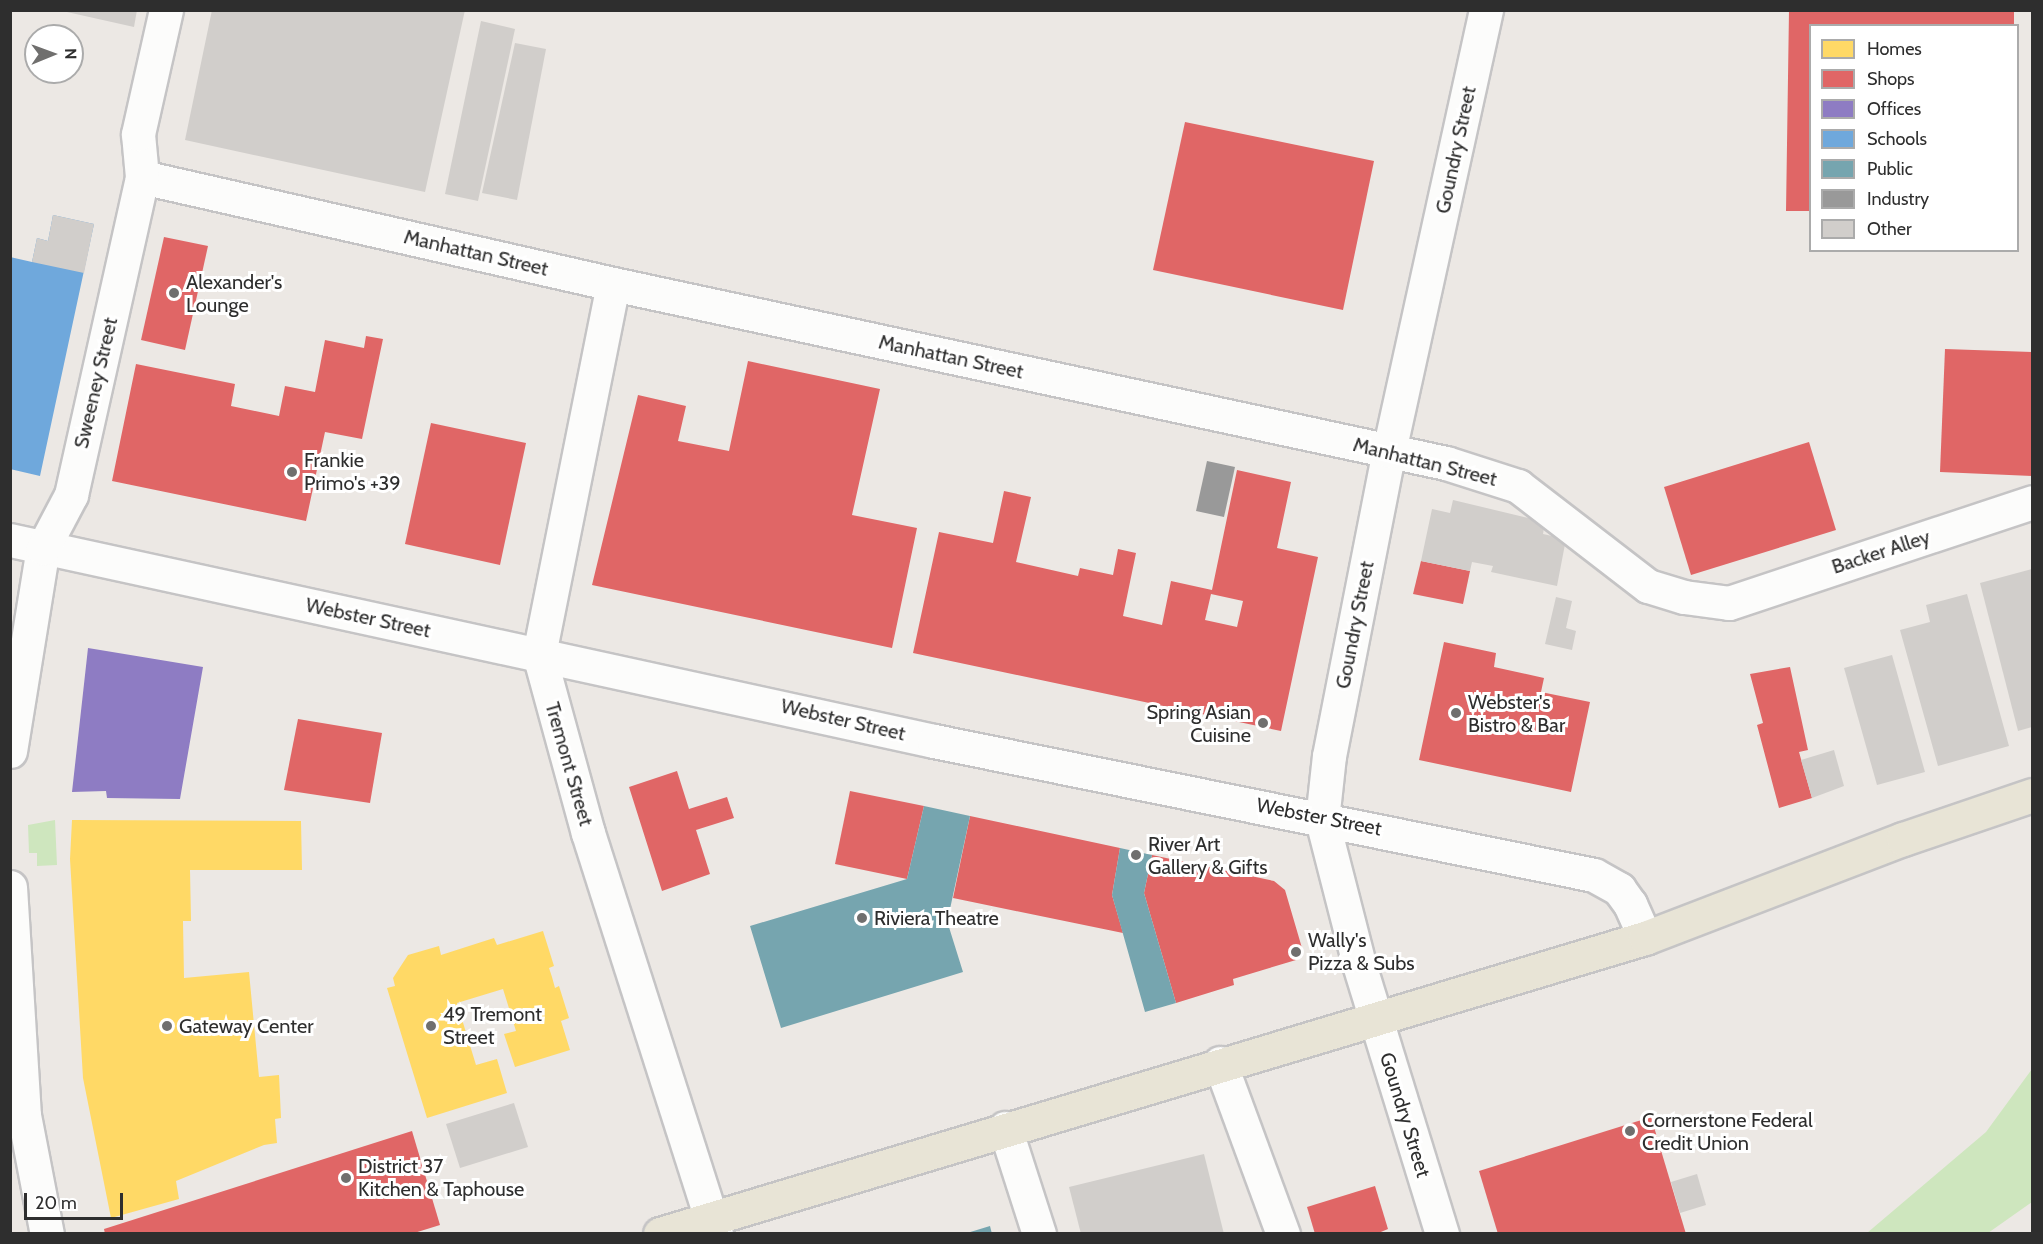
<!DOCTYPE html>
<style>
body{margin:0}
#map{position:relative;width:2043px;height:1244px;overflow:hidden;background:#ece8e4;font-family:Cabin,sans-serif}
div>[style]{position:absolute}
.green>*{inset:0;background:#cee6be}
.homes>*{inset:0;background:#ffd966}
.shops>*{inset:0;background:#e06666}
.offices>*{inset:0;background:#8e7cc3}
.schools>*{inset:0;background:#6fa8dc}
.public>*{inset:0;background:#76a5af}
.industry>*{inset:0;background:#999}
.building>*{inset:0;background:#d1cecb}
.roads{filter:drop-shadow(2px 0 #c5c4c5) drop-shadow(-2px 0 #c5c4c5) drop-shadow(0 2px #c5c4c5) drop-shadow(0 -2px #c5c4c5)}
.minor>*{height:33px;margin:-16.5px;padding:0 16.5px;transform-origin:16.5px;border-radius:16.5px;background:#fcfcfb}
.major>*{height:33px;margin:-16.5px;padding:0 16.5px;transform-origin:16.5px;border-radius:16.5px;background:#e8e4d6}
.dots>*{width:16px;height:16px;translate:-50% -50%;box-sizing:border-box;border:3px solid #fff;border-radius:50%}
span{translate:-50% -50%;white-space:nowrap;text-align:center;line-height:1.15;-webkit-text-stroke:6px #fff;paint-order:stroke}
.street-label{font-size:20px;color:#2e2e2e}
.poi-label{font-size:20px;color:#2e2e2e}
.left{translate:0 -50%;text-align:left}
.right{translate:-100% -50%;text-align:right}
.frame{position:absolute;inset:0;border:12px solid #2e2e2e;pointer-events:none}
.legend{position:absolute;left:1809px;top:24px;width:210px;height:228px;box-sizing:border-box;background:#fff;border:2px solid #ababab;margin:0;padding:8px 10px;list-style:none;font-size:18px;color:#2e2e2e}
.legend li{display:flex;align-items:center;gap:12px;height:30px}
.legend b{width:30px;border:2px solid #ababab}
.north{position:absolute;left:24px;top:24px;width:60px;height:60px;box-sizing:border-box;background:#fff;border:2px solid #ababab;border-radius:50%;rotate:89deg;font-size:16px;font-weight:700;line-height:24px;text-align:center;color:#2e2e2e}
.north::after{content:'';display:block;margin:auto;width:21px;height:27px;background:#706f6e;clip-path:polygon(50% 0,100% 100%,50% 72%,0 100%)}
.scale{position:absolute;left:24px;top:1193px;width:99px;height:27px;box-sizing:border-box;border:3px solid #2e2e2e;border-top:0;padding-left:8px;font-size:18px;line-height:21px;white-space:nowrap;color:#2e2e2e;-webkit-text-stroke:4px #fff;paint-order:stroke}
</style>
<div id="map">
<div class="green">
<i style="clip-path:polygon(55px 820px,57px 865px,37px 866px,37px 853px,29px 853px,28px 825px)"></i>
<i style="clip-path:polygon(2032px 1069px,2032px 1202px,1988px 1233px,1867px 1233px,1986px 1132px)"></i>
</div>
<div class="homes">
<i style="clip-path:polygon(72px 820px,301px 821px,302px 870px,190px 870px,191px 921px,183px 921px,184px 978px,249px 972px,259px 1077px,279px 1075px,281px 1118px,275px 1119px,277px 1143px,264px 1145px,176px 1181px,179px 1199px,111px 1218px,83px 1078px,70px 859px)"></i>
<i style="clip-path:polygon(543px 931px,554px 966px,549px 968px,552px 977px,555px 988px,559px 986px,569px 1018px,561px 1021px,570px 1050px,515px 1067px,504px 1034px,516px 1031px,503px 989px,457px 1003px,476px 1065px,497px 1059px,507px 1093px,427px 1118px,387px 988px,395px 986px,393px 978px,408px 955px,439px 946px,441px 955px,494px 938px,497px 945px)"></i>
</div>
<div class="shops">
<i style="clip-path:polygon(1789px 10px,2014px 10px,2014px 26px,1810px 26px,1810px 211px,1786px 211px)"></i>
<i style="clip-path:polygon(1185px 122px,1374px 161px,1343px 310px,1153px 270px)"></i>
<i style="clip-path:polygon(164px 237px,208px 246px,185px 350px,141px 340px)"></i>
<i style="clip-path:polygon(366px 336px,383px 339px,362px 439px,325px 432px,306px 521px,112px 481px,136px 364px,235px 384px,231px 406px,279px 416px,285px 386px,315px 392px,325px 340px,364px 348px)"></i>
<i style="clip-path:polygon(1945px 349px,2032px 352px,2032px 476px,1940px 472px)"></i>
<i style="clip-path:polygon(748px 361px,880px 389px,852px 515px,917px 528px,892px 648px,592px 585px,638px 395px,686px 406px,678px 441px,729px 451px)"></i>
<i style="clip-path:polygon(431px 423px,526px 443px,500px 565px,405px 544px)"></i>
<i style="clip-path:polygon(1809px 442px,1836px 530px,1691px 575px,1664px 487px)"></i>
<i style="clip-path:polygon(evenodd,1237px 470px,1291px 482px,1277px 548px,1318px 557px,1281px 731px,913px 653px,939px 532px,993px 543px,1004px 491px,1031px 497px,1016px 562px,1078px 576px,1080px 568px,1113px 575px,1118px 549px,1136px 553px,1123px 616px,1162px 625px,1171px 581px,1212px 590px,1237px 470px,1211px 594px,1243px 601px,1237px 627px,1205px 620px,1211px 594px)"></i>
<i style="clip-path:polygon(1421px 561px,1470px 571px,1463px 604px,1413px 594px)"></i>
<i style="clip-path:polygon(1444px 642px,1496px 653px,1494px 667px,1544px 678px,1541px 692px,1590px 702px,1571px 792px,1419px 760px)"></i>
<i style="clip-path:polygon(1790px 667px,1808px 750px,1799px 752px,1812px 798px,1779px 808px,1757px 725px,1763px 723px,1750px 674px)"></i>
<i style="clip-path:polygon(298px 719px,382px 733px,370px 803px,284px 790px)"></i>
<i style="clip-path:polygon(677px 771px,689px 809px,727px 797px,734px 818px,696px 830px,710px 874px,662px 891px,629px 787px)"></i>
<i style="clip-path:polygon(850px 791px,924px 806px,907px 879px,835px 864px)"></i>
<i style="clip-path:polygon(970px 816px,1120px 848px,1112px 895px,1123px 933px,953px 898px)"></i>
<i style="clip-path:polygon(1152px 855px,1274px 881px,1285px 890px,1302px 948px,1296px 960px,1233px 979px,1234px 985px,1176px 1003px,1144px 893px)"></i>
<i style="clip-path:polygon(1651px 1117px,1686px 1234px,1498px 1234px,1479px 1171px)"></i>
<i style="clip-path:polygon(412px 1131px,440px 1225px,411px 1234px,105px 1234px,104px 1229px)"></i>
<i style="clip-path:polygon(1375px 1186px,1388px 1229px,1376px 1234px,1315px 1234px,1307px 1207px)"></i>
</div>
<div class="offices">
<i style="clip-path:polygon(88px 648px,203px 667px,180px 799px,107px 798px,106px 791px,72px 792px)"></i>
</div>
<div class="schools">
<i style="clip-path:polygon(53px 215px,94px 224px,40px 476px,10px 469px,10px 257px,32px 262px,37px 238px,48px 241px)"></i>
</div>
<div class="public">
<i style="clip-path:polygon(924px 806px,970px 816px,950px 909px,943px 908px,963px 972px,781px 1028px,750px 926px,907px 879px)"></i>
<i style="clip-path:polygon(1120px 848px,1152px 855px,1144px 893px,1176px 1003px,1145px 1012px,1112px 895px)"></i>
<i style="clip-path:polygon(990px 1226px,992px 1234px,967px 1234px,967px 1233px)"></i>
</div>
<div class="industry">
<i style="clip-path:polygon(1207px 461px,1235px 467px,1224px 517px,1196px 511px)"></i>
</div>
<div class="building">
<i style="clip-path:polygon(58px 10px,137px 10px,134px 27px)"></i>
<i style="clip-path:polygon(212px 10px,465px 10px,425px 192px,185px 140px)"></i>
<i style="clip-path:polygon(481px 21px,515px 29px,478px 201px,445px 194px)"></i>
<i style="clip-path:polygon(515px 43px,546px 49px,517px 200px,482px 193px)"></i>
<i style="clip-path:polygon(53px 215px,94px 224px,84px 273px,32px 262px,37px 238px,48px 241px)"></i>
<i style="clip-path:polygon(1453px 500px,1545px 522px,1543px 534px,1566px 539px,1557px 586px,1491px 572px,1493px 566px,1472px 562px,1470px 571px,1421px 561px,1432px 509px,1450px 513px)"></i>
<i style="clip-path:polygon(2032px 569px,2032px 727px,2018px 731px,1980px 583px)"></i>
<i style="clip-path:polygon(1967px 594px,2009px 746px,1938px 766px,1900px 630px,1930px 622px,1926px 605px)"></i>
<i style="clip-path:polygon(1556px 597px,1572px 601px,1566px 628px,1576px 631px,1572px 650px,1545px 644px)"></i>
<i style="clip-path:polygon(1892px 655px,1925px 772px,1877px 785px,1844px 668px)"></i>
<i style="clip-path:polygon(1834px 750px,1844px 786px,1812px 798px,1801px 760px)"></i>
<i style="clip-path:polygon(514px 1103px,528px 1147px,460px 1168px,446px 1124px)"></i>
<i style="clip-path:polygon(1204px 1154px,1224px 1234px,1081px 1234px,1069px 1187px)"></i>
<i style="clip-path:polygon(1697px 1174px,1706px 1205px,1680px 1213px,1671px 1182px)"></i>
</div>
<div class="roads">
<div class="minor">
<i style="left:142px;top:177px;width:483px;rotate:12.8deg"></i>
<i style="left:613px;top:284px;width:852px;rotate:12.13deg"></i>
<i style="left:1446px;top:463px;width:76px;rotate:17.7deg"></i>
<i style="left:1518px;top:486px;width:164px;rotate:37.6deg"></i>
<i style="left:1648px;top:586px;width:38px;rotate:17deg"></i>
<i style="left:1684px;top:597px;width:45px;rotate:7.6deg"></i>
<i style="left:1729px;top:603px;width:319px;rotate:-18.4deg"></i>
<i style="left:613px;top:284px;width:377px;rotate:101.3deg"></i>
<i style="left:539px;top:654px;width:186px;rotate:74.7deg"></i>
<i style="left:588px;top:833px;width:421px;rotate:72.3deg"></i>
<i style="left:10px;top:540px;width:946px;rotate:12.27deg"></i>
<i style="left:934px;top:741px;width:673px;rotate:11.48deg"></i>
<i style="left:1594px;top:875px;width:29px;rotate:29deg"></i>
<i style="left:1619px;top:889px;width:19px;rotate:54deg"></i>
<i style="left:1630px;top:904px;width:37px;rotate:66deg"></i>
<i style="left:10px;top:751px;width:206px;rotate:-80.8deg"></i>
<i style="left:43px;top:548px;width:60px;rotate:-62.2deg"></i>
<i style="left:71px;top:495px;width:326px;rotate:-77.4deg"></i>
<i style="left:142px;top:177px;width:43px;rotate:-95.3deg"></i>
<i style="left:138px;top:134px;width:127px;rotate:-77.3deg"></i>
<i style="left:10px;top:887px;width:228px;rotate:86.5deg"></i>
<i style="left:24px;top:1115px;width:121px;rotate:79.1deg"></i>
<i style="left:1220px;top:1063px;width:182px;rotate:69.8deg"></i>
<i style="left:1005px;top:1128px;width:111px;rotate:72.2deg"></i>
<i style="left:1442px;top:1234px;width:282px;rotate:-107.1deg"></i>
<i style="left:1359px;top:964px;width:149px;rotate:-104.4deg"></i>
<i style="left:1322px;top:820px;width:64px;rotate:-83.8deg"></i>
<i style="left:1329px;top:756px;width:311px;rotate:-78.9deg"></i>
<i style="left:1389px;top:451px;width:452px;rotate:-77.6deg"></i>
</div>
<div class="major">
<i style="left:660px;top:1234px;width:1029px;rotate:-16.73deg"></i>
<i style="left:1645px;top:938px;width:276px;rotate:-21deg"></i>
<i style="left:1903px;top:839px;width:136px;rotate:-18.8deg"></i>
</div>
</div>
<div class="dots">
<i style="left:174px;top:293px;background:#706f6e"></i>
<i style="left:292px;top:472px;background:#706f6e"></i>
<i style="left:1456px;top:713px;background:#706f6e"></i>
<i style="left:1263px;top:723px;background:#706f6e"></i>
<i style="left:1136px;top:855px;background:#706f6e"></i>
<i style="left:862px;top:918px;background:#706f6e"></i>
<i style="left:1296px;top:952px;background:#706f6e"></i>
<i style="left:167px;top:1026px;background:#706f6e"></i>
<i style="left:431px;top:1026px;background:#706f6e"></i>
<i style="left:1630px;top:1131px;background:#706f6e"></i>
<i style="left:346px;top:1178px;background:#706f6e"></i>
</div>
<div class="street-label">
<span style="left:1456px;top:150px;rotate:-78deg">Goundry Street</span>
<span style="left:476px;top:253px;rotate:13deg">Manhattan Street</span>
<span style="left:951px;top:357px;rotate:12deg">Manhattan Street</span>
<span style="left:96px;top:383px;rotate:-77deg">Sweeney Street</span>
<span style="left:1425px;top:462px;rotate:14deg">Manhattan Street</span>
<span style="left:1881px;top:552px;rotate:-18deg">Backer Alley</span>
<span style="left:368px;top:618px;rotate:12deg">Webster Street</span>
<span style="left:1355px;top:625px;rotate:-79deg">Goundry Street</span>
<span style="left:843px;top:720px;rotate:13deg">Webster Street</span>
<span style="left:569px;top:764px;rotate:74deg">Tremont Street</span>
<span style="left:1319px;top:817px;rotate:11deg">Webster Street</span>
<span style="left:1405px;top:1115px;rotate:73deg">Goundry Street</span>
</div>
<div class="poi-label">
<span class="left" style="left:186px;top:294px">Alexander's<br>Lounge</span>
<span class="left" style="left:304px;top:472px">Frankie<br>Primo's +39</span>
<span class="left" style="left:1468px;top:714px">Webster's<br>Bistro &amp; Bar</span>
<span class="right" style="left:1251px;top:724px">Spring Asian<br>Cuisine</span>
<span class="left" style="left:1148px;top:856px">River Art<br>Gallery &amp; Gifts</span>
<span class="left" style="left:874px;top:918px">Riviera Theatre</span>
<span class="left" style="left:1308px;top:952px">Wally's<br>Pizza &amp; Subs</span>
<span class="left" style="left:443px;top:1026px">49 Tremont<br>Street</span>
<span class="left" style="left:179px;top:1026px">Gateway Center</span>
<span class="left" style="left:1642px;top:1132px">Cornerstone Federal<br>Credit Union</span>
<span class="left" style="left:358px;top:1178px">District 37<br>Kitchen &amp; Taphouse</span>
</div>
<div class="frame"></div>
<ul class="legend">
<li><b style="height:16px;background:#ffd966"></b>Homes</li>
<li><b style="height:16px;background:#e06666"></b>Shops</li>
<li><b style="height:16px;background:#8e7cc3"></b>Offices</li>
<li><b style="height:16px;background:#6fa8dc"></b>Schools</li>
<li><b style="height:16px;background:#76a5af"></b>Public</li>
<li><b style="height:16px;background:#999"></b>Industry</li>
<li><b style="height:16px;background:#d1cecb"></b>Other</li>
</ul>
<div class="north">N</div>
<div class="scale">20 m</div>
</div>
